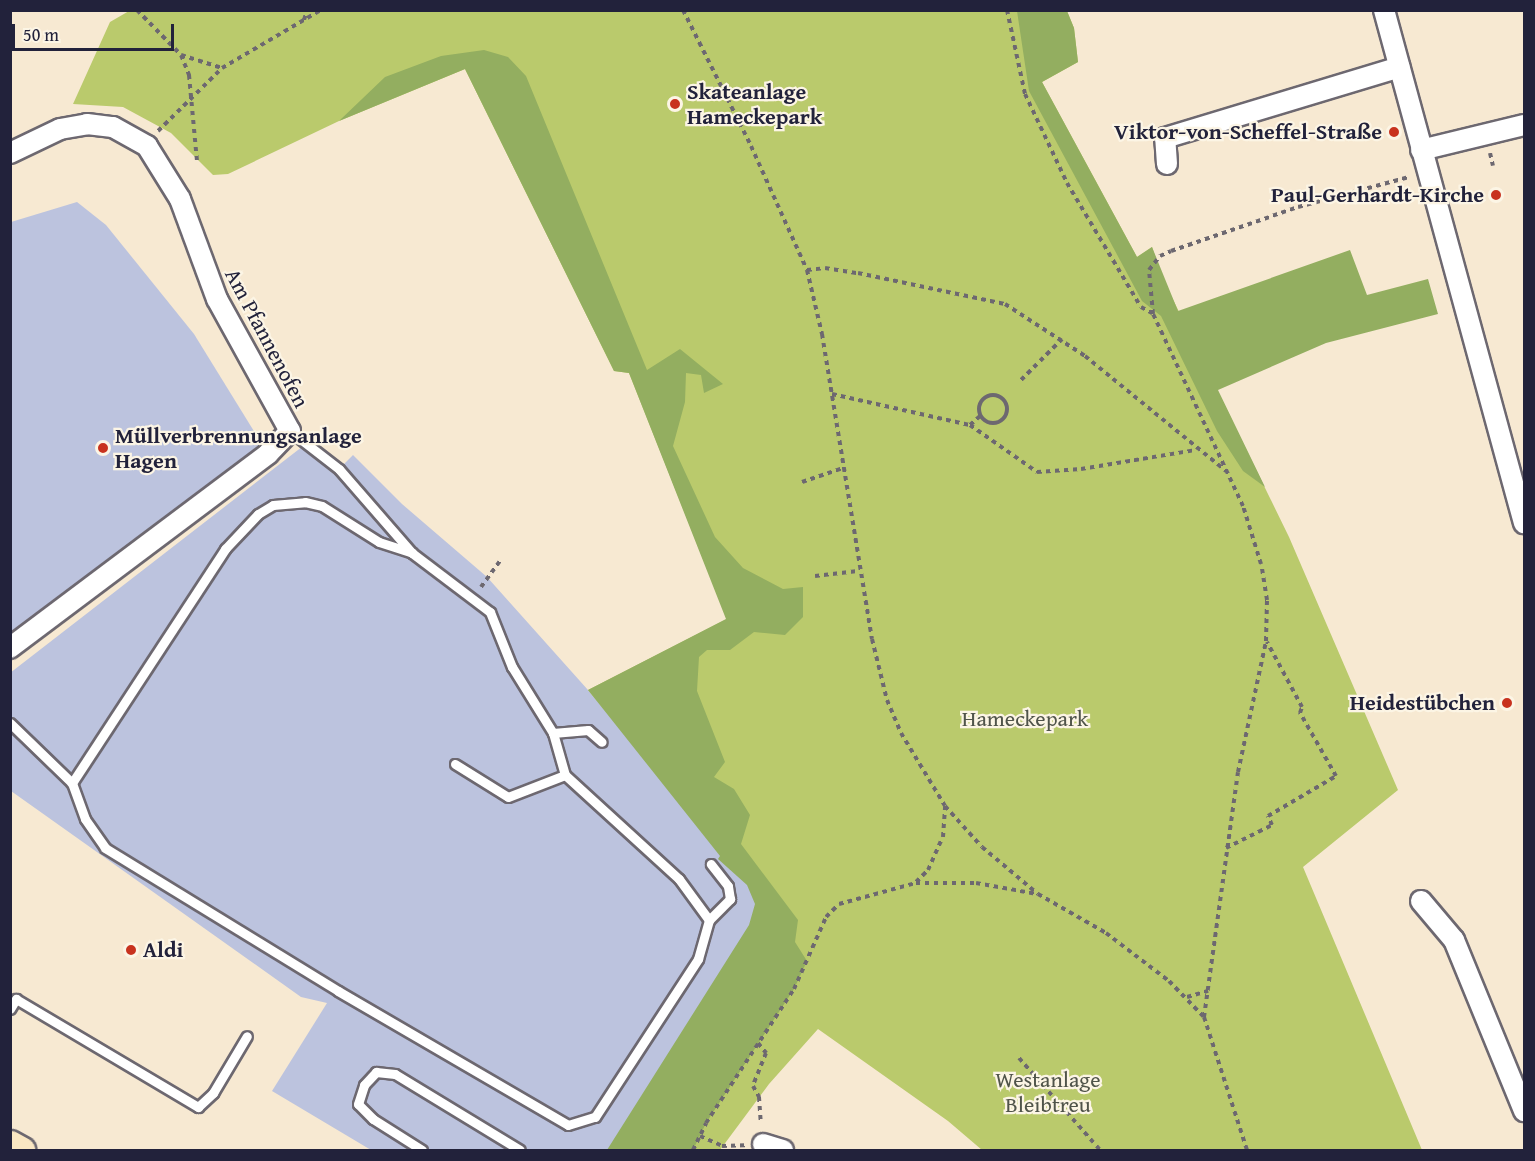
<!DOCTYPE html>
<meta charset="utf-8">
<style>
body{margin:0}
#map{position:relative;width:1535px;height:1161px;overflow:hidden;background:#f7e9d2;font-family:"Gentium Book Plus",serif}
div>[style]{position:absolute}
.industrial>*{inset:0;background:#bcc3de}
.green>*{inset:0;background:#baca6c}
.forest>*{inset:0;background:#93ae60}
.path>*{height:4px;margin-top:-2px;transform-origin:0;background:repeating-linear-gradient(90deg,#6d6870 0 4.5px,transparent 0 9px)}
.path>.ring{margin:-2px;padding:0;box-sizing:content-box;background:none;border:4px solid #6d6870;border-radius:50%}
.roads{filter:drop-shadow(2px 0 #6d6870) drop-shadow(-2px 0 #6d6870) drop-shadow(0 2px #6d6870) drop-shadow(0 -2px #6d6870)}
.lane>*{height:9px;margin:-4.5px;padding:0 4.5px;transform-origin:4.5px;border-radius:4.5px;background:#fff}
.street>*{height:20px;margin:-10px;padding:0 10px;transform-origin:10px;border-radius:10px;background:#fff}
.secondary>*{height:27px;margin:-13.5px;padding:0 13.5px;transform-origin:13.5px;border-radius:13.5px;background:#fae7c3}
.dots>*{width:16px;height:16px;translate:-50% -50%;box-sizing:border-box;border:3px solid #fcf5e5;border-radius:50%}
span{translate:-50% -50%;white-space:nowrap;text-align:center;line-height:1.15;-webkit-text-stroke:4.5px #fcf5e5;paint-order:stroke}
.poi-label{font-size:22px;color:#22223b;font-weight:700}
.left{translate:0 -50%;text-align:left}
.right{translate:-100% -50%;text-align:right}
.street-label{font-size:22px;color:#22223b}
.park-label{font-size:22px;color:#50544a}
.frame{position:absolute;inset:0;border:12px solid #22223b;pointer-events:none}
.scale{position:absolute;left:12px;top:24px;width:162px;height:27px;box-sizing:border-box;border:3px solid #22223b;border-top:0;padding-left:8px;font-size:18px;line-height:21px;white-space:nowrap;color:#22223b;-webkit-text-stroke:4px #fcf5e5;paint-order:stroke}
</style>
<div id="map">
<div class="industrial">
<i style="clip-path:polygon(77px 202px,106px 225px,194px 334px,268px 454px,11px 647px,11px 222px)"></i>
<i style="clip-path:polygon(307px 443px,339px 469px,353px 455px,402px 504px,487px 577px,588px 690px,786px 927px,645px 1150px,371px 1150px,272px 1091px,327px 1003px,301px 997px,11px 791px,10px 673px)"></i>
</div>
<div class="green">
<i style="clip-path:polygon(129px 11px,1067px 11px,1074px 28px,1078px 62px,1042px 82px,1137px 257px,1152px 247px,1163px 279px,1289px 537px,1398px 790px,1303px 867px,1422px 1150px,982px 1150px,948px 1121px,818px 1029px,769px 1084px,720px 1150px,645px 1150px,786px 927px,588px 690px,727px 619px,629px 373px,614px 371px,465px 69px,339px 121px,228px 174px,213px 175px,171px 133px,123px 107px,73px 104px,110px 22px)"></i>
</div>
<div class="forest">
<i style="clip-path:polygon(1017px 11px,1067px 11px,1074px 28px,1078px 62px,1042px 82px,1137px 257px,1152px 247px,1178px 311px,1350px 250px,1367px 295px,1428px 279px,1438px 314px,1326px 343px,1218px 390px,1265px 487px,1243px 471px,1217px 431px,1161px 316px,1142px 301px,1029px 91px)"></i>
<i style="clip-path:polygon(484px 50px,508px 57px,526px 76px,647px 370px,680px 349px,723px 384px,704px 393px,701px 375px,686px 373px,685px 402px,673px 446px,715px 537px,743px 568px,783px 589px,803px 587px,803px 617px,785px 635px,754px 632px,730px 650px,707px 650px,699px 657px,697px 691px,725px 762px,714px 777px,734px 789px,750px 815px,741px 844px,798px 920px,795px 942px,807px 961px,794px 989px,706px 1123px,693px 1150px,607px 1150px,749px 925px,755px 904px,747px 885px,718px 859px,720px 856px,588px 690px,726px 619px,629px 373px,614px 371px,465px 69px,339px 121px,385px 77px,441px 56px)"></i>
</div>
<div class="path">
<i style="left:137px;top:10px;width:63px;rotate:45.6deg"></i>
<i style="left:181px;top:55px;width:22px;rotate:68deg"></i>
<i style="left:189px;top:75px;width:87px;rotate:84.7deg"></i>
<i style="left:683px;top:10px;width:152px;rotate:63.4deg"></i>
<i style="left:751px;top:146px;width:136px;rotate:65.7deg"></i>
<i style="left:807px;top:270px;width:66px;rotate:76.8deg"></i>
<i style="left:822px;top:334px;width:309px;rotate:80.7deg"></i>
<i style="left:872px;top:639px;width:63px;rotate:76.2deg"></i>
<i style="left:887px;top:700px;width:36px;rotate:67deg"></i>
<i style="left:901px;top:733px;width:85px;rotate:58.9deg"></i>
<i style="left:945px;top:806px;width:55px;rotate:47.9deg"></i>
<i style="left:982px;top:847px;width:73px;rotate:40deg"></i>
<i style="left:1038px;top:894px;width:78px;rotate:29.8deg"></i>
<i style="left:1106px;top:933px;width:79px;rotate:37.3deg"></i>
<i style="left:1169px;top:981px;width:50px;rotate:45.8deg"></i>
<i style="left:1204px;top:1017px;width:140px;rotate:72.1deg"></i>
<i style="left:1007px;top:10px;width:86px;rotate:77.9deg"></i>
<i style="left:1025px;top:94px;width:98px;rotate:64.7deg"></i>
<i style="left:1067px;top:183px;width:144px;rotate:59.2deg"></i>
<i style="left:1141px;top:307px;width:13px;rotate:29deg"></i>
<i style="left:304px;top:20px;width:10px;rotate:-73deg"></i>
<i style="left:181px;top:55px;width:43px;rotate:17.6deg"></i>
<i style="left:158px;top:131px;width:90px;rotate:-44.5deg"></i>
<i style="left:222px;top:68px;width:115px;rotate:-30.4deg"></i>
<i style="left:1490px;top:153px;width:13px;rotate:77deg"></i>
<i style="left:807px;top:270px;width:18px;rotate:-6deg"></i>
<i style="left:825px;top:268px;width:33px;rotate:9deg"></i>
<i style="left:858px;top:273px;width:150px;rotate:11.9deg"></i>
<i style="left:1005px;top:304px;width:95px;rotate:33deg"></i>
<i style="left:1085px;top:356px;width:182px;rotate:39.2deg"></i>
<i style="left:1021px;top:380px;width:58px;rotate:-45deg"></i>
<i style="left:832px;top:394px;width:141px;rotate:12.7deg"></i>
<i style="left:970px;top:425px;width:82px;rotate:35deg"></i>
<i style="left:1037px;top:472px;width:44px;rotate:-3.9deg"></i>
<i style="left:1081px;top:469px;width:117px;rotate:-9.4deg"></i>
<i class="ring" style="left:979px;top:395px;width:24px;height:24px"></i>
<i style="left:970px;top:425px;width:15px;rotate:-42deg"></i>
<i style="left:802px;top:482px;width:43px;rotate:-18.9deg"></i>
<i style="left:815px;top:576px;width:43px;rotate:-6.6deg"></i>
<i style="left:481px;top:587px;width:32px;rotate:-54deg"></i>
<i style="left:1226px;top:848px;width:51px;rotate:-26.6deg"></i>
<i style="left:1272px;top:825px;width:10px;rotate:-114deg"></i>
<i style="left:1268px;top:816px;width:79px;rotate:-30.5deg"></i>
<i style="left:1336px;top:776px;width:73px;rotate:-119.7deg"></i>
<i style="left:1300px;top:713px;width:6px;rotate:-72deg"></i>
<i style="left:1302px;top:707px;width:74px;rotate:-118.3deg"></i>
<i style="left:916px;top:882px;width:17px;rotate:-45deg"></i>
<i style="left:928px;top:870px;width:36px;rotate:-66deg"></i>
<i style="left:943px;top:837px;width:31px;rotate:-86deg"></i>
<i style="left:1187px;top:997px;width:22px;rotate:-16deg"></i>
<i style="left:1204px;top:1017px;width:247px;rotate:-82.1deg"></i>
<i style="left:1238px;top:772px;width:134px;rotate:-77.9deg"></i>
<i style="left:1266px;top:641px;width:41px;rotate:-88.6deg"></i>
<i style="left:1267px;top:600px;width:36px;rotate:-99deg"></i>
<i style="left:1261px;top:564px;width:61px;rotate:-107.2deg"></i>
<i style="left:1243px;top:506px;width:212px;rotate:-115.1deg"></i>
<i style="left:1153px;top:314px;width:44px;rotate:-95.2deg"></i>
<i style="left:1149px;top:270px;width:18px;rotate:-52deg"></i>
<i style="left:1160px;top:256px;width:12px;rotate:-24deg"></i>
<i style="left:1171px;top:251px;width:134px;rotate:-19.1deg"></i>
<i style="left:1298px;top:207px;width:115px;rotate:-15.1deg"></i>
<i style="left:758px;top:1043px;width:13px;rotate:51deg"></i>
<i style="left:766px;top:1053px;width:35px;rotate:112deg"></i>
<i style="left:753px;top:1086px;width:13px;rotate:61deg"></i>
<i style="left:759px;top:1097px;width:27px;rotate:86deg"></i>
<i style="left:1019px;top:1058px;width:123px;rotate:48.6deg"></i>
<i style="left:700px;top:1136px;width:24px;rotate:24deg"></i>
<i style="left:722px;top:1146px;width:23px;rotate:-2deg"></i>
<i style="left:693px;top:1150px;width:30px;rotate:-64deg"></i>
<i style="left:706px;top:1123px;width:160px;rotate:-56.7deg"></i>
<i style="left:794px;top:989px;width:79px;rotate:-66deg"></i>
<i style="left:826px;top:917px;width:18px;rotate:-45deg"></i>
<i style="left:839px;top:904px;width:80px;rotate:-15.3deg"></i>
<i style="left:916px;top:883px;width:60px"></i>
<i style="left:976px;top:883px;width:62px;rotate:10.2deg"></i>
</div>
<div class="roads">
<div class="lane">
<i style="left:10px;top:723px;width:86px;rotate:44.1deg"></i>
<i style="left:72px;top:783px;width:38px;rotate:70deg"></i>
<i style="left:85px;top:819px;width:35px;rotate:55deg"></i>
<i style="left:105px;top:848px;width:273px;rotate:31.5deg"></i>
<i style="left:338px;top:991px;width:266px;rotate:30.2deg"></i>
<i style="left:568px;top:1125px;width:28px;rotate:-17deg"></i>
<i style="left:595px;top:1117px;width:189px;rotate:-56.9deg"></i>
<i style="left:698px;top:959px;width:41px;rotate:-74.2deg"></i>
<i style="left:709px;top:920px;width:51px;rotate:-126.2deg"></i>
<i style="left:679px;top:879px;width:154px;rotate:-137.6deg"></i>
<i style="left:565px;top:775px;width:44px;rotate:-105.9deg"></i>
<i style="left:553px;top:733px;width:78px;rotate:-121.8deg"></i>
<i style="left:512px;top:667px;width:59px;rotate:-111.8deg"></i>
<i style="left:490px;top:612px;width:98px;rotate:-142.9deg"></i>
<i style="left:412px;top:553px;width:111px;rotate:-131deg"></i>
<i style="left:339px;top:469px;width:62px;rotate:-142.2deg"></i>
<i style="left:553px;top:733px;width:35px;rotate:-5deg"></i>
<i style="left:588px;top:730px;width:18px;rotate:41deg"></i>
<i style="left:455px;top:764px;width:62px;rotate:31.9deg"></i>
<i style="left:508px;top:797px;width:61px;rotate:-21.1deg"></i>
<i style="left:72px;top:783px;width:280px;rotate:-56.8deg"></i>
<i style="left:225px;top:549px;width:48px;rotate:-46.7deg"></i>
<i style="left:258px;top:514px;width:17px;rotate:-31deg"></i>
<i style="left:273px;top:505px;width:32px;rotate:-5deg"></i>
<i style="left:305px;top:502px;width:17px;rotate:13deg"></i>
<i style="left:322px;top:506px;width:67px;rotate:32.3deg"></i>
<i style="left:379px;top:542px;width:35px;rotate:18deg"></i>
<i style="left:709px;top:920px;width:30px;rotate:-45deg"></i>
<i style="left:730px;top:899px;width:13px;rotate:-99deg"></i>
<i style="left:728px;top:886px;width:28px;rotate:-128deg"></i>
<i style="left:10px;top:1009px;width:12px;rotate:-59deg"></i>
<i style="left:16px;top:999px;width:212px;rotate:30.7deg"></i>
<i style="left:198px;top:1107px;width:21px;rotate:-43deg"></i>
<i style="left:213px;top:1093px;width:66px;rotate:-59.2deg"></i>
<i style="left:422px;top:1150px;width:58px;rotate:-147.7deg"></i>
<i style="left:373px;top:1119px;width:21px;rotate:-135deg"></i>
<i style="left:358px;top:1104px;width:20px;rotate:-72deg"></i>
<i style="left:364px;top:1085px;width:18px;rotate:-47deg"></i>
<i style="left:376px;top:1072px;width:19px;rotate:6deg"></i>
<i style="left:395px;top:1074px;width:146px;rotate:31.3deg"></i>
</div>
<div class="street">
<i style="left:1384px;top:10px;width:532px;rotate:74.74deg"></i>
<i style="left:1421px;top:150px;width:106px;rotate:-13.6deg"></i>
<i style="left:10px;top:153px;width:55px;rotate:-25.6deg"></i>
<i style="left:60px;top:129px;width:27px;rotate:-10deg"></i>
<i style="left:87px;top:124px;width:26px;rotate:7deg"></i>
<i style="left:113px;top:127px;width:39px;rotate:29deg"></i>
<i style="left:147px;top:146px;width:62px;rotate:58.1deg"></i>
<i style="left:180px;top:199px;width:107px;rotate:69.7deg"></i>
<i style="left:217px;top:299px;width:151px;rotate:61.1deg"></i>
<i style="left:290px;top:431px;width:32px;rotate:134deg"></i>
<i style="left:268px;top:454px;width:323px;rotate:143.1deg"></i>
<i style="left:1167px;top:164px;width:26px;rotate:-94deg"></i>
<i style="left:1165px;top:138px;width:245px;rotate:-16.8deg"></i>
<i style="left:1421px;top:901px;width:51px;rotate:49.8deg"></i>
<i style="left:1454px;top:940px;width:185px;rotate:67.7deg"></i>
<i style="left:763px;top:1144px;width:21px;rotate:17deg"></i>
</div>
<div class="secondary">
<i style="left:10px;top:1144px;width:13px;rotate:29deg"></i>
</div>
</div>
<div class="dots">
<i style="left:675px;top:104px;background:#c8321e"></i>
<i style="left:1394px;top:132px;background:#c8321e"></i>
<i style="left:1496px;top:195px;background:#c8321e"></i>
<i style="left:103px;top:448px;background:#c8321e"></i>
<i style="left:1507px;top:703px;background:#c8321e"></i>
<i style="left:131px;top:950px;background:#c8321e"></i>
</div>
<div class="poi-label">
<span class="left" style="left:687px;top:104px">Skateanlage<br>Hameckepark</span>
<span class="right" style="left:1382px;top:132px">Viktor-von-Scheffel-Straße</span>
<span class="right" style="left:1484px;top:195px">Paul-Gerhardt-Kirche</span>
<span class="left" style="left:115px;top:448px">Müllverbrennungsanlage<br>Hagen</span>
<span class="right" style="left:1495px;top:703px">Heidestübchen</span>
<span class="left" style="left:143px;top:950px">Aldi</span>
</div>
<div class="street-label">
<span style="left:267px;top:338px;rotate:62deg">Am Pfannenofen</span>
</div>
<div class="park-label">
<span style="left:1025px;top:719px">Hameckepark</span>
<span style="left:1048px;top:1092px">Westanlage<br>Bleibtreu</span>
</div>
<div class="frame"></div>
<div class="scale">50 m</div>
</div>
